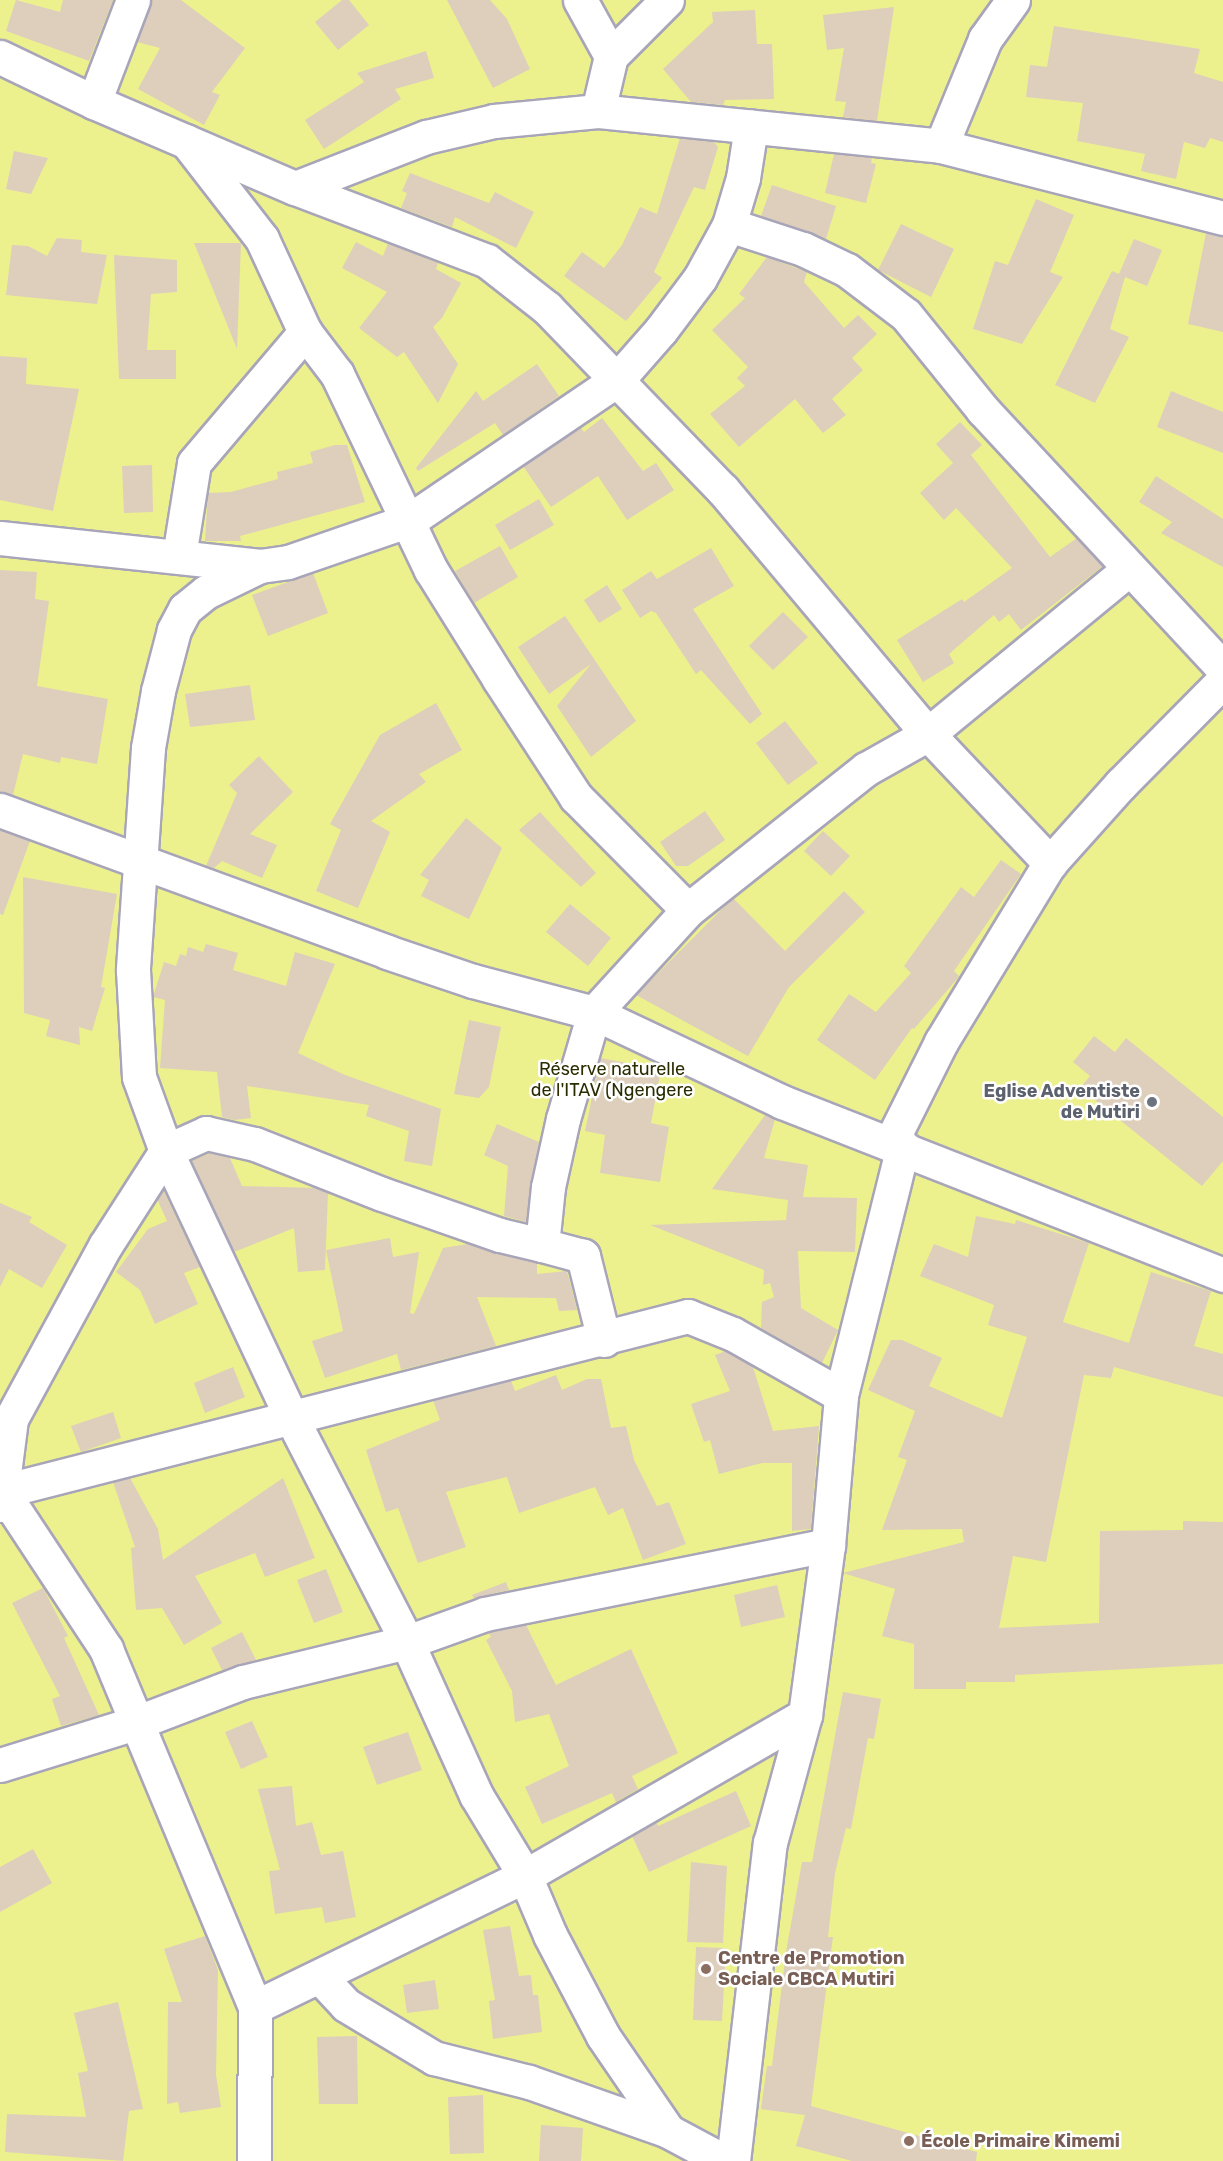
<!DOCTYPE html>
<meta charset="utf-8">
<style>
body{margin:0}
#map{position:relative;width:1223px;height:2161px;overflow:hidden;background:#faf9fe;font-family:Rubik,sans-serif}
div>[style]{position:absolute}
.green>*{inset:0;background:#ecf18e}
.building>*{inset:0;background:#decebc}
.roads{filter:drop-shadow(2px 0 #a8a5b9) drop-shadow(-2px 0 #a8a5b9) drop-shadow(0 2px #a8a5b9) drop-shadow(0 -2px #a8a5b9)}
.minor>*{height:33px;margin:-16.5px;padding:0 16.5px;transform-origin:16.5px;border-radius:16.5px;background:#fff}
.tertiary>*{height:33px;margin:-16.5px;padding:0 16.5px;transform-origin:16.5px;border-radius:16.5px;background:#fff}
.dots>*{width:16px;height:16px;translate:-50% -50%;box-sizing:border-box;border:3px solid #fff;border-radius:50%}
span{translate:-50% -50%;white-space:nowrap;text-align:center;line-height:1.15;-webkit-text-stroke:5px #fff;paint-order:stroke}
.park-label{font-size:18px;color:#2b2c00}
.worship-label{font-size:18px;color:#5b616d;font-weight:700}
.right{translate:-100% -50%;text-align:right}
.education-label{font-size:18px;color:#785e54;font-weight:700}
.left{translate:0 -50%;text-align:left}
</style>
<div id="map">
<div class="green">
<i style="clip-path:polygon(0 0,1223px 0,1223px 2161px,0 2161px)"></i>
</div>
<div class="building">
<i style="clip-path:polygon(16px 0,60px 12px,63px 0,113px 0,89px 61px,6px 31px)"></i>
<i style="clip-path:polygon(151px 0,181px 0,245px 48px,212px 92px,220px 95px,204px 125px,138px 89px,160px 48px,137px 42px)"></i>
<i style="clip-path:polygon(342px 0,349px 0,369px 25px,338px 50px,315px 22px)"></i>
<i style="clip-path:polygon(447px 0,490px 0,507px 19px,530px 69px,493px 88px)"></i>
<i style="clip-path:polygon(894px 7px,877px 121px,843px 117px,846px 102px,835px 101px,844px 48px,827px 50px,823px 15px)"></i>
<i style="clip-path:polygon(755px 10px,757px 44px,772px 44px,774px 99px,725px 100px,723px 105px,691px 102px,663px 69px,713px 22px,712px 12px)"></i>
<i style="clip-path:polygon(1054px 26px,1200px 49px,1194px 73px,1223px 82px,1223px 142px,1210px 138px,1205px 148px,1184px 142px,1176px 179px,1141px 171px,1145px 154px,1077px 141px,1083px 103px,1026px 97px,1030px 65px,1047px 67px)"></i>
<i style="clip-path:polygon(426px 51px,434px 78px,395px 89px,401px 99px,324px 149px,305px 120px,364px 82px,357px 73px)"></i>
<i style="clip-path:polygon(680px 138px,714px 142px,718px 147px,705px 190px,694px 187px,654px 272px,662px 278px,626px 321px,564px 276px,582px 252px,604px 268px,622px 245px,640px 207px,657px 214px)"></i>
<i style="clip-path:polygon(14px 151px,48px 158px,31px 194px,6px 189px)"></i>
<i style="clip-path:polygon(834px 154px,872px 158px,871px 163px,876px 164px,866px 203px,825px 193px)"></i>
<i style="clip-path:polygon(410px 173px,489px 203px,495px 192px,534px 212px,516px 248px,455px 217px,452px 227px,401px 208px,407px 193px,402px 191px)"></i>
<i style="clip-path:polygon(772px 185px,836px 206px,826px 239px,761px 216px)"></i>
<i style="clip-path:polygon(1036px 199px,1074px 215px,1050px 272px,1063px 277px,1022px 344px,973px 329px,995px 261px,1008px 265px)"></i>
<i style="clip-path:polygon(901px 224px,954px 249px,931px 297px,878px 270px)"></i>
<i style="clip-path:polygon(1206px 233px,1223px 236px,1223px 332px,1188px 324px)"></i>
<i style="clip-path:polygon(57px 238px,82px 240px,81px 252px,107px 255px,97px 304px,6px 295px,12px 245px,28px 246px,47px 256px)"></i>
<i style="clip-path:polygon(1134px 239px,1162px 250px,1147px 286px,1125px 277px,1110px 329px,1129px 337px,1095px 403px,1055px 385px,1112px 271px,1119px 274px)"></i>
<i style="clip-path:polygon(356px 242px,383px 256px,388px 243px,438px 263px,436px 269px,461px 283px,442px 318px,433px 327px,458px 364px,438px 403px,404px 352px,397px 357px,359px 328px,387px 292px,342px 268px)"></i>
<i style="clip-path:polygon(194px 243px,241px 243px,237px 349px,210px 282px)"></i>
<i style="clip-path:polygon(114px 255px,177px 260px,177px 292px,151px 294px,147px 350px,176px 350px,176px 379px,119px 379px)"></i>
<i style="clip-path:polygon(767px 257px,807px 272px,804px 282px,844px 328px,858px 315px,877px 334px,852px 358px,863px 370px,832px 399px,846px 415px,823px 433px,795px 399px,739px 447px,710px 414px,745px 386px,737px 378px,748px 367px,712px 330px,745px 298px,739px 294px)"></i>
<i style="clip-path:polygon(0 356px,27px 358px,26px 384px,79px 389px,53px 511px,0 500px)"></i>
<i style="clip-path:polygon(537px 364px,559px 396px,503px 435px,495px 423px,418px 471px,416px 468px,476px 391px,483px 401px)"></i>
<i style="clip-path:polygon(1171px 391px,1223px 412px,1223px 453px,1157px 427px)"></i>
<i style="clip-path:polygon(602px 418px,643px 471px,656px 463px,674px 490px,627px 520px,598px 476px,551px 507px,523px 466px,580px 427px,584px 432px)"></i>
<i style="clip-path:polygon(960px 422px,982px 445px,971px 455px,1050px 557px,1077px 538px,1103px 566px,1021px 630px,1009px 614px,999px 622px,994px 615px,949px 654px,954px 663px,923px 682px,897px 640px,962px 599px,964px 602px,1012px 568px,956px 508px,944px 520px,920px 493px,953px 463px,936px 444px)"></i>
<i style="clip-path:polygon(335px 445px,347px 445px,365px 502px,240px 536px,241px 541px,205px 541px,208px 493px,231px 492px,278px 479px,277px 472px,313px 463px,310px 452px)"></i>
<i style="clip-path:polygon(152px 465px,153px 512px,124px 513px,122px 466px)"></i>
<i style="clip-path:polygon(1156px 476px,1223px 519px,1223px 567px,1161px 533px,1172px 522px,1139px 502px)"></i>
<i style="clip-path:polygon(539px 499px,554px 525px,510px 550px,495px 525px)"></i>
<i style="clip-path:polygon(500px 546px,518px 577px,474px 603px,455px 571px)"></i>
<i style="clip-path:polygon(711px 548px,734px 586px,693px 609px,762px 714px,750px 724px,701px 670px,696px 674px,656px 613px,651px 611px,640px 618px,622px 590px,651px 571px,657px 579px)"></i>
<i style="clip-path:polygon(0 570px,37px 572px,35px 599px,49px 601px,37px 686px,108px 699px,97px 764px,61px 757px,60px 763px,23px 754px,13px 795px,0 792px)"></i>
<i style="clip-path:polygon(313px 573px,328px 613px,268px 636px,252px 595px)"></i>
<i style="clip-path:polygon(607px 585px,622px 609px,599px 623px,584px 600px)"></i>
<i style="clip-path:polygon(783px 612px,808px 637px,773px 670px,749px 646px)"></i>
<i style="clip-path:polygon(565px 616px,636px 721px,591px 757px,557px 706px,591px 664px,549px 694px,518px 647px)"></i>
<i style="clip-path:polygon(250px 685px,255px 720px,190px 727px,185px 694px)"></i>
<i style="clip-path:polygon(436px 703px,462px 750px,419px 774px,426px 782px,371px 821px,390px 832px,358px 908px,316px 891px,341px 830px,330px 824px,380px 735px)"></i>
<i style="clip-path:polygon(785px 721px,818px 763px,788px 785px,756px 743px)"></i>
<i style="clip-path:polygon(259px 756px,293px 792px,250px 834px,277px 845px,262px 878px,222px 861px,214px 868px,206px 866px,237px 793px,229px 785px)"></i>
<i style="clip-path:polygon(705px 811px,725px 840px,688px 866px,676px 866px,660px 842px)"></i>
<i style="clip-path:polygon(540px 812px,596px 873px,581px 887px,519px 830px)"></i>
<i style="clip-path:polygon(466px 818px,502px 848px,469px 919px,421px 896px,429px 880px,420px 875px)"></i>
<i style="clip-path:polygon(0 830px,30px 841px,3px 915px,0 914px)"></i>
<i style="clip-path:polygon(823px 831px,850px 856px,831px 876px,804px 851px)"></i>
<i style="clip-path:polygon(1001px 860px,1021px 874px,954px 971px,959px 976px,957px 979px,914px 1029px,912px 1028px,875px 1080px,817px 1040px,849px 994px,876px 1012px,911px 973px,904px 966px,961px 887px,974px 897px)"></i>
<i style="clip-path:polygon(23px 877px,117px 894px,101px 987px,105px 988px,92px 1031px,79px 1027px,80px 1045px,46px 1036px,50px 1020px,24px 1013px)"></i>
<i style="clip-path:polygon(844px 891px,865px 912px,789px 987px,748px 1056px,636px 995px,733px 898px,785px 951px)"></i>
<i style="clip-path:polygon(570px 904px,611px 938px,588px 966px,546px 932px)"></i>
<i style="clip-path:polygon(206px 944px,238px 953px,233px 970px,286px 986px,295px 952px,335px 964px,298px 1053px,345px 1075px,441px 1109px,432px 1166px,404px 1161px,409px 1131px,366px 1116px,369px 1105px,247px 1086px,251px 1118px,234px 1120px,222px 1117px,217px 1072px,160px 1068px,165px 1000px,153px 997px,164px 962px,176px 966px,180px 954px,186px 956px,188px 947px,203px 952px)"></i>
<i style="clip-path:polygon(469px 1020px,501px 1027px,489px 1087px,479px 1098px,454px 1094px)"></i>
<i style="clip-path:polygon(1094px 1036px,1115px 1052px,1126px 1038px,1223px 1117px,1223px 1161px,1202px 1186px,1080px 1088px,1090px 1076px,1073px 1062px)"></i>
<i style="clip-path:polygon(600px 1058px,661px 1069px,651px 1123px,669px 1127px,660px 1182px,600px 1173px,605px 1135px,585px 1131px)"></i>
<i style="clip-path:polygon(765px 1115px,775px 1119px,764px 1158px,808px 1165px,803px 1197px,857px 1198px,855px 1252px,798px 1251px,801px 1308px,838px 1330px,822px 1363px,761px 1328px,762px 1302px,774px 1297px,770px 1283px,763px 1285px,764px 1270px,650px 1225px,786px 1220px,788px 1200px,712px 1189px)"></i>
<i style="clip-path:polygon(497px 1124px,539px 1142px,526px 1222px,504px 1216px,508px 1166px,484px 1155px)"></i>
<i style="clip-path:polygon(211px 1153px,230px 1158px,242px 1186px,316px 1188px,328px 1193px,325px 1270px,298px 1272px,294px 1228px,234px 1252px,192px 1161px)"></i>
<i style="clip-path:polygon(163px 1190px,200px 1267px,184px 1273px,198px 1304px,155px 1324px,140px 1290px,116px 1272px,148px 1229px,167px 1221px,157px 1199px)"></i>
<i style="clip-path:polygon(0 1203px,32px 1217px,29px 1222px,67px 1245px,42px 1288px,9px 1269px,0 1287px)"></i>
<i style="clip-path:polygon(976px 1216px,1015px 1224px,1016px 1220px,1089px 1243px,1063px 1322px,1129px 1343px,1151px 1272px,1211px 1291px,1194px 1346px,1223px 1354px,1223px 1397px,1114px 1367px,1111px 1378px,1084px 1375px,1046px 1562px,1013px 1556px,999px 1628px,1099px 1623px,1100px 1531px,1183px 1530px,1183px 1521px,1223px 1522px,1223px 1664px,1015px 1675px,1015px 1682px,966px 1682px,966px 1689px,914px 1689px,914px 1644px,882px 1636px,895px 1589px,843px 1573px,964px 1542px,962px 1529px,882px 1530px,907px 1460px,898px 1457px,915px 1411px,868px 1390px,891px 1340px,902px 1340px,942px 1358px,929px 1386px,1002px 1418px,1027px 1337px,988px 1325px,994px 1305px,920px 1276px,934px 1244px,968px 1257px)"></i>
<i style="clip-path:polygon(390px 1238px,393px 1257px,419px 1252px,410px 1313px,414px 1314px,443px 1248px,468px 1244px,537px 1263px,537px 1274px,567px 1271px,577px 1310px,559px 1311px,556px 1298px,477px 1297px,496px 1346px,401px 1370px,397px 1354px,325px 1378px,312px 1341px,343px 1331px,326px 1250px)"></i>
<i style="clip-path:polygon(726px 1351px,753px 1367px,773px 1431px,819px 1426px,811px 1529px,792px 1531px,792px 1463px,762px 1463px,719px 1474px,710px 1440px,704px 1442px,691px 1404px,730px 1391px,715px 1355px)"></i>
<i style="clip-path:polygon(233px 1367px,245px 1397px,205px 1413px,194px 1383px)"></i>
<i style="clip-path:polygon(556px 1375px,562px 1390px,587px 1379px,601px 1379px,611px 1428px,626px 1426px,634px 1460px,657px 1506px,669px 1502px,686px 1544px,643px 1560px,623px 1508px,608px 1515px,595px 1487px,519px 1513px,507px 1477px,446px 1492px,466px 1547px,418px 1563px,398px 1508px,386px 1512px,366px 1450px,440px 1420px,433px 1400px,511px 1381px,515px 1391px)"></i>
<i style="clip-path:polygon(113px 1412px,121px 1438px,81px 1452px,71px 1426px)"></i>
<i style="clip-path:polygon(130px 1478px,158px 1529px,163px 1560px,283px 1478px,315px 1558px,265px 1577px,255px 1553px,195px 1576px,222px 1623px,184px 1645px,162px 1608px,136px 1610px,131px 1548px,135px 1547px,113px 1482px)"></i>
<i style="clip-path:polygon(326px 1569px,343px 1612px,314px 1623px,297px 1580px)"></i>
<i style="clip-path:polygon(506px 1582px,509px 1590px,474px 1598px,472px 1595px)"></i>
<i style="clip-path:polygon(777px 1585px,785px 1617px,741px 1627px,734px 1595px)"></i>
<i style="clip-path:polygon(43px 1588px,68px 1636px,64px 1638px,99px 1715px,61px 1726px,52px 1699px,60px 1696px,12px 1603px)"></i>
<i style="clip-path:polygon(526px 1625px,556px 1685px,631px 1649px,678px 1753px,632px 1776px,638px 1789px,616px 1802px,612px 1793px,542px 1824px,525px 1787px,569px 1766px,549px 1714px,515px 1722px,512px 1691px,486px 1640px,491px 1637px,489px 1633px)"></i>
<i style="clip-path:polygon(242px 1632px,256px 1660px,222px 1670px,211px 1648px)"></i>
<i style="clip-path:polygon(843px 1692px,881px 1699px,874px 1739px,868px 1738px,851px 1829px,846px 1828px,835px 1873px,828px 1937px,833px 1937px,811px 2106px,977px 2152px,976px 2161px,852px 2161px,796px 2146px,805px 2115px,761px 2109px,767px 2066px,772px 2066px,786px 1952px,802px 1862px,812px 1862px)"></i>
<i style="clip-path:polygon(252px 1721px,268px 1757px,241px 1769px,225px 1732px)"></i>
<i style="clip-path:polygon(408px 1732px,422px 1770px,377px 1785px,363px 1747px)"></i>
<i style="clip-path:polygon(292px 1786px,296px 1826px,312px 1822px,321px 1855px,343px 1851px,356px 1917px,325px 1923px,322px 1907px,275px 1914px,269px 1871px,280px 1870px,258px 1789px)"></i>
<i style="clip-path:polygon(736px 1791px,751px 1826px,649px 1872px,632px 1836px,656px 1822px,658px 1826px)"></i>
<i style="clip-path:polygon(33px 1849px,52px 1883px,0 1912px,0 1867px)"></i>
<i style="clip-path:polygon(691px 1862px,727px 1866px,723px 1943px,687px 1942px)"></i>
<i style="clip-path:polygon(510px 1926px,519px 1976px,531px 1975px,533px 1995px,538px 1995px,542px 2032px,493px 2039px,489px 2001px,495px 2000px,483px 1930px)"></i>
<i style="clip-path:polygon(205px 1936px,218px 1970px,216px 2075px,221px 2107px,180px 2113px,178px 2102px,167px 2104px,168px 2002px,182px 2002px,164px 1949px)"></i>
<i style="clip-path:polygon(696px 1947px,726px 1948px,722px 2021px,693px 2020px)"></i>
<i style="clip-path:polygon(435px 1980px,439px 2009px,407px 2013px,403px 1985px)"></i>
<i style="clip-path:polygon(118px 2002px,143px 2109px,129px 2111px,123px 2161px,5px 2152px,7px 2114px,86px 2117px,78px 2073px,88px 2071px,74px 2013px)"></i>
<i style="clip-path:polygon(357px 2036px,358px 2104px,319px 2104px,317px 2037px)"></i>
<i style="clip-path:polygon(483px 2095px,484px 2153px,450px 2154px,448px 2097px)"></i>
<i style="clip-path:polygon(541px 2125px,583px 2128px,581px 2161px,539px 2161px)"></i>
</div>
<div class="roads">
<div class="minor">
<i style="left:580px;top:0;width:64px;rotate:61deg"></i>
<i style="left:0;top:57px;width:104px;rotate:25.6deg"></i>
<i style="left:94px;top:102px;width:219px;rotate:23.2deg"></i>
<i style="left:295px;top:188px;width:141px;rotate:-21.3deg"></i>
<i style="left:426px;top:137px;width:70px;rotate:-13.2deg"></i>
<i style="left:494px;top:121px;width:104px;rotate:-5.5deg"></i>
<i style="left:598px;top:111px;width:345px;rotate:5.8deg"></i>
<i style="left:941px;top:146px;width:291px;rotate:14.3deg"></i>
<i style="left:94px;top:102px;width:109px;rotate:-69.1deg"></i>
<i style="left:598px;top:111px;width:57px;rotate:-76.7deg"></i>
<i style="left:611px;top:56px;width:79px;rotate:-45deg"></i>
<i style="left:186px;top:141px;width:124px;rotate:52.2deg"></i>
<i style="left:262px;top:239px;width:102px;rotate:65.2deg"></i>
<i style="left:305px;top:332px;width:53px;rotate:52.7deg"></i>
<i style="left:337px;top:374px;width:217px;rotate:64.4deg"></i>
<i style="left:431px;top:570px;width:128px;rotate:58deg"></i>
<i style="left:499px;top:679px;width:141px;rotate:56.9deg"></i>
<i style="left:576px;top:797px;width:159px;rotate:45.3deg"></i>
<i style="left:941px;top:146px;width:116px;rotate:-67.6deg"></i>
<i style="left:985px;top:39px;width:48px;rotate:-54.3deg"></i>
<i style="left:295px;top:188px;width:205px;rotate:20.8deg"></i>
<i style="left:487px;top:261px;width:76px;rotate:38.1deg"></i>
<i style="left:547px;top:308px;width:253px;rotate:46deg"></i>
<i style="left:723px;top:490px;width:319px;rotate:50deg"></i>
<i style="left:928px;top:734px;width:178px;rotate:46.6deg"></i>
<i style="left:729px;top:225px;width:78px;rotate:18deg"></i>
<i style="left:803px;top:249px;width:49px;rotate:25.5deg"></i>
<i style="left:847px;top:270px;width:74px;rotate:37.3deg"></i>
<i style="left:906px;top:315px;width:122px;rotate:51deg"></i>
<i style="left:983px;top:410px;width:352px;rotate:47.1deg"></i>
<i style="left:0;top:538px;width:262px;rotate:6.1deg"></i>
<i style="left:260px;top:566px;width:28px;rotate:-8deg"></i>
<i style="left:288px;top:562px;width:129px;rotate:-19deg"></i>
<i style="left:410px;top:520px;width:251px;rotate:-34.1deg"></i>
<i style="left:618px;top:379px;width:65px;rotate:-48.7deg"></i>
<i style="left:661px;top:330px;width:65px;rotate:-53.1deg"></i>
<i style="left:700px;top:278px;width:60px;rotate:-61.3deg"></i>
<i style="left:729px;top:225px;width:49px;rotate:-73.4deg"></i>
<i style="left:743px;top:178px;width:52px;rotate:-81.1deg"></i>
<i style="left:179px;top:556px;width:94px;rotate:-80.8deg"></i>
<i style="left:194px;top:463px;width:172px;rotate:-49.7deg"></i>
<i style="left:260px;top:566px;width:60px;rotate:154.3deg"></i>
<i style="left:206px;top:592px;width:27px;rotate:141deg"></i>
<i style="left:185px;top:609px;width:24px;rotate:118deg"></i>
<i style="left:174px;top:630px;width:63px;rotate:104.7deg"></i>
<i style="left:158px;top:691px;width:58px;rotate:100deg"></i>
<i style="left:148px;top:748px;width:223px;rotate:93.9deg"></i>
<i style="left:133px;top:970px;width:107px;rotate:86.8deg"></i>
<i style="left:139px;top:1077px;width:79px;rotate:70deg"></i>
<i style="left:166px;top:1151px;width:294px;rotate:64.8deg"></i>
<i style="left:291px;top:1417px;width:253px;rotate:62.7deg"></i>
<i style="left:407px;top:1642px;width:168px;rotate:65.7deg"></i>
<i style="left:476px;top:1795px;width:95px;rotate:58.8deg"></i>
<i style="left:525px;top:1876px;width:64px;rotate:67deg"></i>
<i style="left:550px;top:1935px;width:114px;rotate:62.3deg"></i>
<i style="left:603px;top:2036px;width:115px;rotate:55.6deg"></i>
<i style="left:668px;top:2131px;width:64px;rotate:28.2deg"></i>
<i style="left:604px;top:1340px;width:87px;rotate:-104deg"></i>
<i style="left:583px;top:1256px;width:42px;rotate:-165deg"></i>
<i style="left:542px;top:1245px;width:58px;rotate:-84.1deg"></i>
<i style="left:548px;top:1187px;width:70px;rotate:-77.6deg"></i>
<i style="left:563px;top:1119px;width:110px;rotate:-73.7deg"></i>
<i style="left:594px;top:1013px;width:139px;rotate:-47.6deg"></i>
<i style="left:688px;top:910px;width:227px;rotate:-38.4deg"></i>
<i style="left:866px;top:769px;width:71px;rotate:-29.4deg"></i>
<i style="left:928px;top:734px;width:259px;rotate:-39.4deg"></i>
<i style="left:0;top:1488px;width:193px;rotate:56.6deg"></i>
<i style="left:106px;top:1649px;width:388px;rotate:67.4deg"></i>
<i style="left:255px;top:2007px;width:154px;rotate:90.4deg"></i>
<i style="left:3px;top:1491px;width:707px;rotate:-14.33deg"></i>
<i style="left:688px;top:1316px;width:48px;rotate:21.8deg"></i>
<i style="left:733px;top:1334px;width:124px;rotate:29.5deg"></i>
<i style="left:0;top:1505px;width:87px;rotate:-82.7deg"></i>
<i style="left:11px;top:1419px;width:197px;rotate:-61.5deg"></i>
<i style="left:105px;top:1246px;width:113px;rotate:-57.3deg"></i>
<i style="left:166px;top:1151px;width:44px;rotate:-24.2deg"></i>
<i style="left:206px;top:1133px;width:50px;rotate:12.7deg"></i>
<i style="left:255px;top:1144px;width:136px;rotate:21.5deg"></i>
<i style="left:382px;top:1194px;width:125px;rotate:19.2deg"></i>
<i style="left:500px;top:1235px;width:43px;rotate:13.4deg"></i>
<i style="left:0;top:1765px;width:145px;rotate:-17.3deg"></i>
<i style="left:138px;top:1722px;width:112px;rotate:-20.9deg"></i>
<i style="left:243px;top:1682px;width:169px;rotate:-13.7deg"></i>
<i style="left:407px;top:1642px;width:83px;rotate:-19.7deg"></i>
<i style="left:485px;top:1614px;width:350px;rotate:-11.4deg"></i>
<i style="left:320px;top:1977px;width:38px;rotate:47deg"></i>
<i style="left:346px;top:2005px;width:103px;rotate:31.1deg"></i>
<i style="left:434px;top:2058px;width:98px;rotate:14.2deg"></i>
<i style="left:529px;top:2082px;width:147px;rotate:19.4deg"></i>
<i style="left:255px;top:2007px;width:300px;rotate:-25.9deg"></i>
<i style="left:525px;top:1876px;width:323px;rotate:-29.9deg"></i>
<i style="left:733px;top:2161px;width:320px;rotate:-83.4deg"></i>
<i style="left:770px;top:1843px;width:133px;rotate:-74.7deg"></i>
<i style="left:805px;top:1715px;width:172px;rotate:-82.3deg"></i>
<i style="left:828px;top:1545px;width:151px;rotate:-85deg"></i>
<i style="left:841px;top:1395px;width:256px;rotate:-76deg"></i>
</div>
<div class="tertiary">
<i style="left:0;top:810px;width:412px;rotate:20.1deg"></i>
<i style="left:387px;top:952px;width:91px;rotate:18.6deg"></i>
<i style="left:473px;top:981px;width:125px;rotate:14.8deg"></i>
<i style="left:594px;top:1013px;width:208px;rotate:25.3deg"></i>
<i style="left:782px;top:1102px;width:474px;rotate:21.4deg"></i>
<i style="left:891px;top:1142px;width:112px;rotate:-63.4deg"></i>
<i style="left:941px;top:1042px;width:210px;rotate:-58.7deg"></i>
<i style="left:1050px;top:863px;width:106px;rotate:-48.1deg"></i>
<i style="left:1121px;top:784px;width:145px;rotate:-45.3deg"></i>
</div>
</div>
<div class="dots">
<i style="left:1152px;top:1102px;background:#6b7280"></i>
<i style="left:706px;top:1969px;background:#8d6e63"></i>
<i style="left:909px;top:2141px;background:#8d6e63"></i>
</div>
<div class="park-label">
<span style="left:612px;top:1080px">Réserve naturelle<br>de l'ITAV (Ngengere</span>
</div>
<div class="worship-label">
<span class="right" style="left:1140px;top:1102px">Eglise Adventiste<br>de Mutiri</span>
</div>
<div class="education-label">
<span class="left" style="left:718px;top:1969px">Centre de Promotion<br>Sociale CBCA Mutiri</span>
<span class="left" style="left:921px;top:2141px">École Primaire Kimemi</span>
</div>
</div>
